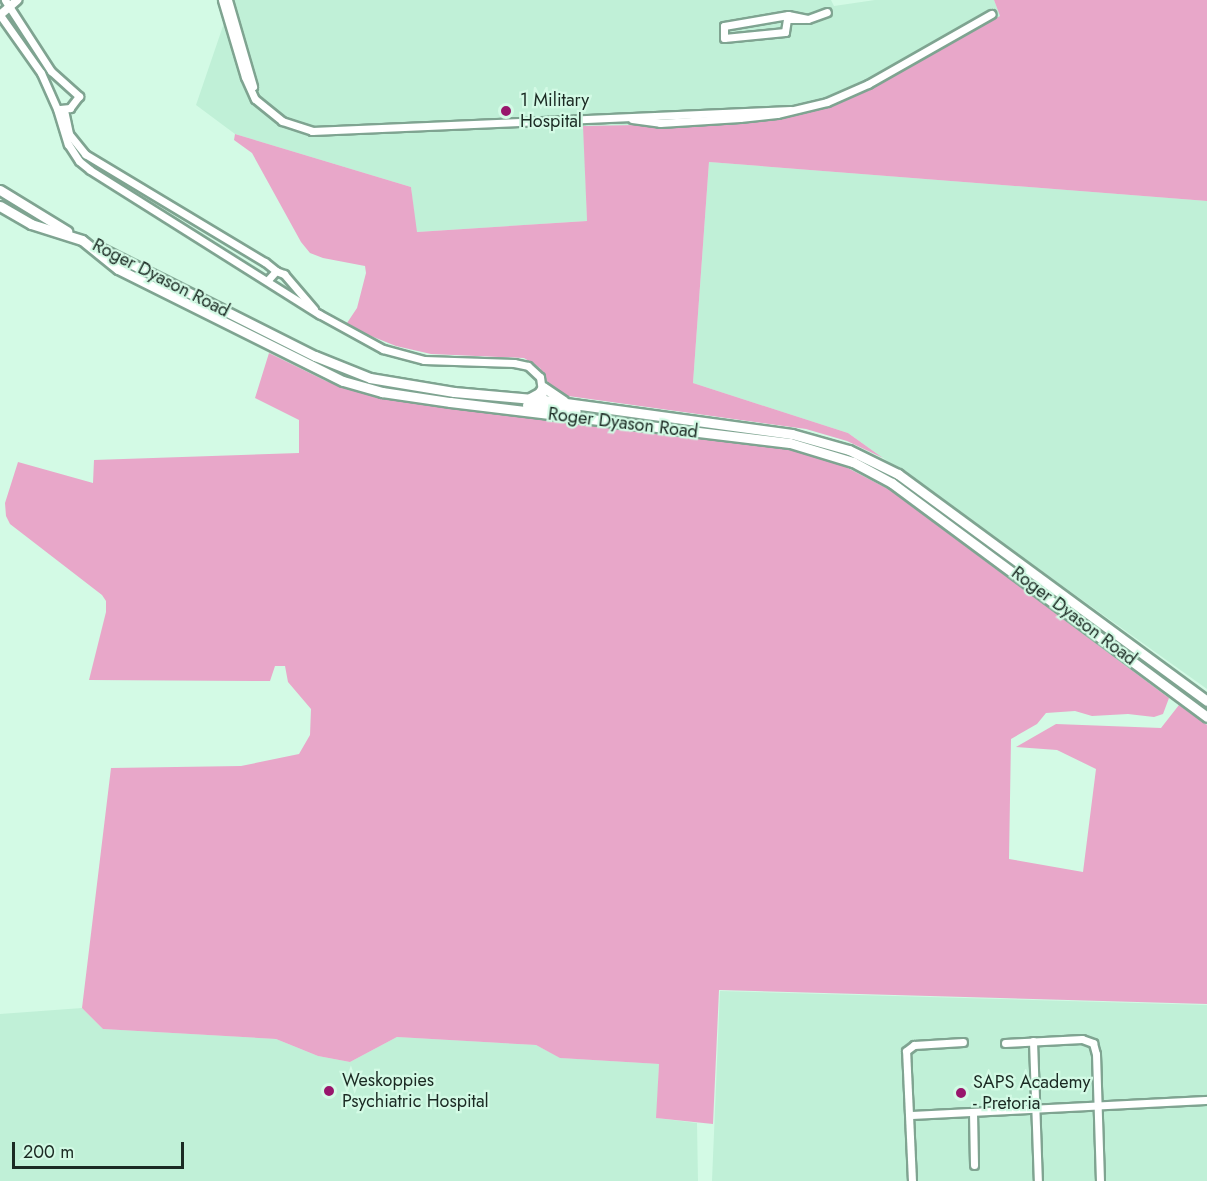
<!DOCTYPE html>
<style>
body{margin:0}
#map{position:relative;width:1207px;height:1181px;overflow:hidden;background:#d3fae5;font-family:Jost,sans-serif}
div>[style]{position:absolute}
.built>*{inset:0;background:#c0f0d7}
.green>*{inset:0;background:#e8a7c9}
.roads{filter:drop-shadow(2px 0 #7fa491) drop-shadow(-2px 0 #7fa491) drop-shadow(0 2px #7fa491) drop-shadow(0 -2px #7fa491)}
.minor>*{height:7px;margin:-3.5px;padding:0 3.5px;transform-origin:3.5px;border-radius:3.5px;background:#fff}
.tertiary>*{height:8px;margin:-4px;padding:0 4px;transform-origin:4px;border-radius:4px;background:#fff}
.secondary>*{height:9px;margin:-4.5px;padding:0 4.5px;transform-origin:4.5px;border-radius:4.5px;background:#fff}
.dots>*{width:16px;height:16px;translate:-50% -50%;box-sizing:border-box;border:3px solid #d3fae5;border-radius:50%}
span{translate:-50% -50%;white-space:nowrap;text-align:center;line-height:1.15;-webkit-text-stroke:4.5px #d3fae5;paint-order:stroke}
.poi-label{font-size:18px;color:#1b2a23}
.left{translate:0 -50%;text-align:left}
.street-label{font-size:18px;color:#1b2a23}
.scale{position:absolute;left:12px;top:1142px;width:172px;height:27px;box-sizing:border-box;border:3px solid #1b2a23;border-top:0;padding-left:8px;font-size:18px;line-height:21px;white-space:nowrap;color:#1b2a23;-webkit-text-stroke:4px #d3fae5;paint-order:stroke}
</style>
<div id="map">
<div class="built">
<i style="clip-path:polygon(216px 0,831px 0,834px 6px,875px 0,994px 0,1000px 16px,840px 101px,787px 117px,744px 123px,584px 126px,587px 221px,416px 232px,411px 187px,235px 134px,196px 105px,224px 23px)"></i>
<i style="clip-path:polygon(709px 162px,1207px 201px,1207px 689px,848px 433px,693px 383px)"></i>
<i style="clip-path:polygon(720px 991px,1207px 1005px,1207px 1181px,712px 1181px)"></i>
<i style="clip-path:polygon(82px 1008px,103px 1029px,276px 1039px,318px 1056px,350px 1062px,397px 1037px,536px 1045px,561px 1058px,659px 1064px,657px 1118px,697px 1123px,698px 1181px,0 1181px,0 1014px)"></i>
</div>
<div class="green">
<i style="clip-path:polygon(994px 0,1207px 0,1207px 201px,709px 162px,693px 383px,848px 433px,883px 458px,847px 441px,806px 429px,561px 395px,551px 388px,540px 368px,524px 358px,431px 354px,396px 346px,366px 334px,347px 323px,357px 308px,366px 273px,365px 266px,323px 258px,310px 253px,301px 242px,252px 153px,234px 140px,235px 134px,411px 187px,417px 232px,587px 221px,583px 126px,744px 123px,787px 117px,840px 101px,1000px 16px)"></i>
<i style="clip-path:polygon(269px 353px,326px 381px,374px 397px,789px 449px,840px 464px,890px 490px,1169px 698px,1163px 714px,1154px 717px,1128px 714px,1092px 716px,1075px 711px,1046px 713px,1037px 724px,1011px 739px,1009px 859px,1083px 872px,1096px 769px,1057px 750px,1016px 747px,1056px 724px,1161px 728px,1179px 705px,1207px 725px,1207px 1004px,719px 990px,713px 1124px,656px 1118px,659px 1064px,560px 1058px,536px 1045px,397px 1037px,350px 1062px,318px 1056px,276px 1039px,103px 1029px,82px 1008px,111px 768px,241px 766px,299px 754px,310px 735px,311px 709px,288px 682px,285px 666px,275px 666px,270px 681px,89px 680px,106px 612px,106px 601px,102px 595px,10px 524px,6px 516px,5px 503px,18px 462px,93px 483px,94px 460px,299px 453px,299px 420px,255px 398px)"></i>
</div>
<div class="roads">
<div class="minor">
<i style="left:5px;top:0;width:85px;rotate:57.1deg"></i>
<i style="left:51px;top:71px;width:38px;rotate:42deg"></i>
<i style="left:79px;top:96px;width:15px;rotate:127deg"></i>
<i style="left:70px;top:108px;width:10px;rotate:174deg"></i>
<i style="left:222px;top:0;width:80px;rotate:73.4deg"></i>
<i style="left:245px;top:77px;width:24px;rotate:66deg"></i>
<i style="left:255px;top:99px;width:35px;rotate:39deg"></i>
<i style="left:282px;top:121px;width:32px;rotate:18deg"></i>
<i style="left:312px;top:131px;width:479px;rotate:-2.5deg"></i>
<i style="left:228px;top:0;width:90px;rotate:73.8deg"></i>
<i style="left:0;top:15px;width:71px;rotate:54.7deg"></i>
<i style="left:41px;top:73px;width:39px;rotate:66deg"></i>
<i style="left:57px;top:109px;width:37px;rotate:73deg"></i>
<i style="left:68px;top:144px;width:20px;rotate:57deg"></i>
<i style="left:79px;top:161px;width:14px;rotate:39deg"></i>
<i style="left:90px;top:170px;width:271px;rotate:32.2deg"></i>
<i style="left:319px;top:314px;width:73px;rotate:28.7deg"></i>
<i style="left:383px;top:349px;width:42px;rotate:15deg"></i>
<i style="left:424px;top:360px;width:90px;rotate:1.9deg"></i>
<i style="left:514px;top:363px;width:14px;rotate:12deg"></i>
<i style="left:528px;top:366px;width:16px;rotate:43deg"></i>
<i style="left:540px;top:377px;width:27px;rotate:82deg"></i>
<i style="left:805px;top:19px;width:18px;rotate:180deg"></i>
<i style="left:787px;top:19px;width:13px;rotate:99deg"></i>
<i style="left:785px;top:32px;width:61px;rotate:174.4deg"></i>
<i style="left:724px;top:38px;width:12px;rotate:-90deg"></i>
<i style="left:724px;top:26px;width:65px;rotate:-9.8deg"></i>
<i style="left:788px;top:15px;width:20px;rotate:11deg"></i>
<i style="left:808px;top:19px;width:20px;rotate:-20deg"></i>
<i style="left:64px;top:110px;width:25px;rotate:78deg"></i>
<i style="left:69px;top:134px;width:26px;rotate:51deg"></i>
<i style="left:85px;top:154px;width:210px;rotate:31deg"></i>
<i style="left:265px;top:262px;width:14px;rotate:39deg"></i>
<i style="left:276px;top:271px;width:13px;rotate:132deg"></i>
<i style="left:632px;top:119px;width:28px;rotate:8deg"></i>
<i style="left:660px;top:123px;width:80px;rotate:-3.6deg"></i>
<i style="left:740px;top:118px;width:37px;rotate:-6deg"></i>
<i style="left:777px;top:114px;width:51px;rotate:-13.5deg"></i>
<i style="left:827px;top:102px;width:45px;rotate:-23.7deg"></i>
<i style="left:868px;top:84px;width:142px;rotate:-29.6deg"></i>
<i style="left:276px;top:271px;width:9px;rotate:21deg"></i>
<i style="left:284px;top:274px;width:46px;rotate:49.4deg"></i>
<i style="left:1033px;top:1041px;width:140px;rotate:88deg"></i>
<i style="left:1005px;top:1043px;width:77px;rotate:-3deg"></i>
<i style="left:1082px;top:1039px;width:12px;rotate:20deg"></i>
<i style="left:1093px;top:1043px;width:11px;rotate:75deg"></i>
<i style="left:1096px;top:1054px;width:127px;rotate:88.2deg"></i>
<i style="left:973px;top:1112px;width:53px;rotate:88.9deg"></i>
<i style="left:910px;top:1115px;width:297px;rotate:-2.9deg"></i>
<i style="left:912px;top:1181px;width:130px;rotate:-92.6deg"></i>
<i style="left:906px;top:1051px;width:10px;rotate:-37deg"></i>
<i style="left:914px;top:1045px;width:49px;rotate:-3.5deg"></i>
</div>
<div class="tertiary">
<i style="left:0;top:15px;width:23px;rotate:-41deg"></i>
</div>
<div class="secondary">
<i style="left:0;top:190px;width:79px;rotate:31.5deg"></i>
<i style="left:0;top:206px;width:36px;rotate:30deg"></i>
<i style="left:31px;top:224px;width:53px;rotate:17.4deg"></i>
<i style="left:82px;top:240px;width:46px;rotate:38.9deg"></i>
<i style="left:118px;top:269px;width:251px;rotate:26.5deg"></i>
<i style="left:343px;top:381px;width:41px;rotate:15.8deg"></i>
<i style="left:382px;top:392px;width:69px;rotate:8.4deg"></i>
<i style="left:450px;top:402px;width:342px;rotate:6.9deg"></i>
<i style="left:790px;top:443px;width:66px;rotate:16.8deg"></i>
<i style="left:853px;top:462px;width:44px;rotate:28.3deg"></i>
<i style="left:892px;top:483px;width:392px;rotate:36.6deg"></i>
<i style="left:98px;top:247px;width:243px;rotate:26.7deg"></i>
<i style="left:315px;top:356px;width:59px;rotate:21.8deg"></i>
<i style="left:370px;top:378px;width:85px;rotate:9.5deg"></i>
<i style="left:454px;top:392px;width:90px;rotate:5.1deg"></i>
<i style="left:544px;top:400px;width:250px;rotate:7.8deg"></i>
<i style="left:792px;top:434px;width:59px;rotate:15.7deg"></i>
<i style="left:849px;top:450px;width:55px;rotate:26.1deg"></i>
<i style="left:898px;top:474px;width:383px;rotate:36.3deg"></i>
<i style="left:530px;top:398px;width:10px;rotate:-29deg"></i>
<i style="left:539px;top:393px;width:7px;rotate:-56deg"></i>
<i style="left:543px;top:387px;width:25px;rotate:34deg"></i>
<i style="left:527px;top:405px;width:49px;rotate:7deg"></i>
</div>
</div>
<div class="dots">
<i style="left:506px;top:111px;background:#98166c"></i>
<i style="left:329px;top:1091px;background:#98166c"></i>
<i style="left:961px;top:1093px;background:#98166c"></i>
</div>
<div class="poi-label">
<span class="left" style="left:520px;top:111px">1 Military<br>Hospital</span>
<span class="left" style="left:342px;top:1091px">Weskoppies<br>Psychiatric Hospital</span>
<span class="left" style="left:973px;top:1093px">SAPS Academy<br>- Pretoria</span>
</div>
<div class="street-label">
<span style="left:161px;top:278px;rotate:27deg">Roger Dyason Road</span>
<span style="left:623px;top:423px;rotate:7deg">Roger Dyason Road</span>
<span style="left:1074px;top:616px;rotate:37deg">Roger Dyason Road</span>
</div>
<div class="scale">200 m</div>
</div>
